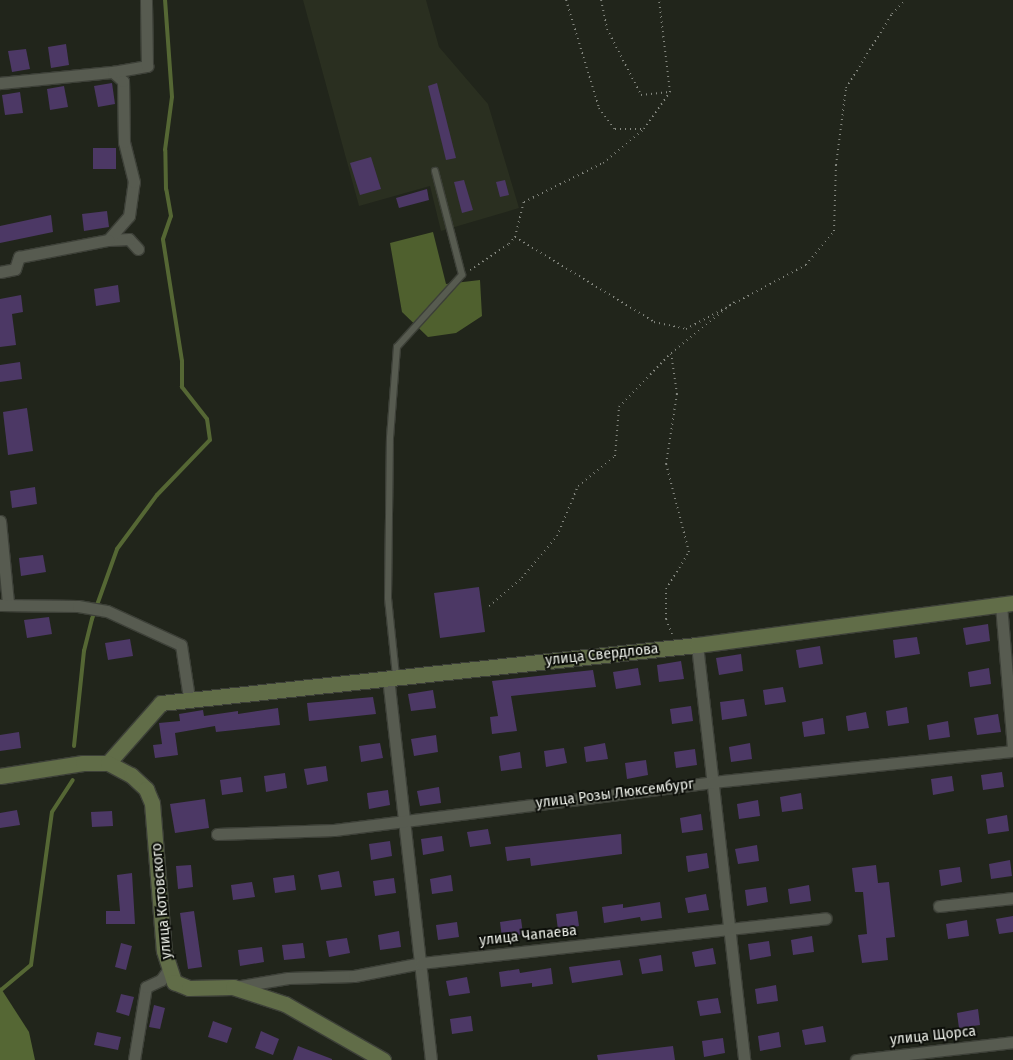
<!DOCTYPE html>
<meta charset="utf-8">
<style>
body{margin:0}
#map{position:relative;width:1013px;height:1060px;overflow:hidden;background:#21251b;font-family:"Fira Sans",sans-serif}
div>[style]{position:absolute}
.built>*{inset:0;background:#2a2f20}
.forest>*{inset:0;background:#4f602e}
.water>*{inset:0;background:#556734}
.stream>*{height:4px;margin:-2px;padding:0 2px;transform-origin:2px;border-radius:2px;background:#556734}
.building>*{inset:0;background:#4c3865}
.path>*{height:2px;margin-top:-1px;transform-origin:0;background:repeating-linear-gradient(90deg,#83867e 0 1px,transparent 0 5px)}
.roads{filter:drop-shadow(1px 0 #3d4038) drop-shadow(-1px 0 #3d4038) drop-shadow(0 1px #3d4038) drop-shadow(0 -1px #3d4038)}
.lane>*{height:5.5px;margin:-2.75px;padding:0 2.75px;transform-origin:2.75px;border-radius:2.75px;background:#575b50}
.street>*{height:11px;margin:-5.5px;padding:0 5.5px;transform-origin:5.5px;border-radius:5.5px;background:#575b50}
.secondary>*{height:15px;margin:-7.5px;padding:0 7.5px;transform-origin:7.5px;border-radius:7.5px;background:#616d48}
span{translate:-50% -50%;white-space:nowrap;text-align:center;line-height:1.15;-webkit-text-stroke:4px #0c0e09;paint-order:stroke}
.street-label{font-size:14px;color:#eff2eb}
</style>
<div id="map">
<div class="built">
<i style="clip-path:polygon(303px 0,426px 0,439px 47px,488px 104px,519px 208px,441px 231px,430px 186px,359px 206px)"></i>
</div>
<div class="forest">
<i style="clip-path:polygon(433px 232px,446px 284px,480px 280px,482px 316px,456px 333px,428px 337px,402px 312px,390px 243px)"></i>
</div>
<div class="water">
<i style="clip-path:polygon(0 987px,29px 1032px,35px 1060px,0 1060px)"></i>
</div>
<div class="stream">
<i style="left:74px;top:746px;width:96px;rotate:-84deg"></i>
<i style="left:84px;top:651px;width:33px;rotate:-76deg"></i>
<i style="left:92px;top:619px;width:74px;rotate:-70.3deg"></i>
<i style="left:117px;top:549px;width:67px;rotate:-53.5deg"></i>
<i style="left:157px;top:495px;width:76px;rotate:-46.1deg"></i>
<i style="left:210px;top:440px;width:21px;rotate:-98deg"></i>
<i style="left:207px;top:419px;width:41px;rotate:-128deg"></i>
<i style="left:182px;top:387px;width:26px;rotate:-90deg"></i>
<i style="left:182px;top:361px;width:123px;rotate:-98.9deg"></i>
<i style="left:163px;top:239px;width:24px;rotate:-71deg"></i>
<i style="left:171px;top:216px;width:27px;rotate:-100deg"></i>
<i style="left:166px;top:189px;width:39px;rotate:-91deg"></i>
<i style="left:165px;top:150px;width:53px;rotate:-82.5deg"></i>
<i style="left:172px;top:97px;width:97px;rotate:-94.1deg"></i>
<i style="left:1px;top:990px;width:39px;rotate:-40deg"></i>
<i style="left:31px;top:965px;width:154px;rotate:-82.2deg"></i>
<i style="left:52px;top:812px;width:38px;rotate:-57deg"></i>
</div>
<div class="building">
<i style="clip-path:polygon(66px 44px,69px 65px,51px 68px,48px 47px)"></i>
<i style="clip-path:polygon(26px 49px,30px 69px,12px 72px,8px 51px)"></i>
<i style="clip-path:polygon(112px 83px,115px 104px,98px 107px,94px 86px)"></i>
<i style="clip-path:polygon(437px 83px,456px 158px,446px 160px,428px 86px)"></i>
<i style="clip-path:polygon(64px 86px,68px 107px,50px 110px,47px 89px)"></i>
<i style="clip-path:polygon(20px 92px,23px 113px,5px 115px,2px 95px)"></i>
<i style="clip-path:polygon(93px 148px,116px 148px,116px 169px,93px 169px)"></i>
<i style="clip-path:polygon(371px 157px,381px 189px,360px 195px,350px 163px)"></i>
<i style="clip-path:polygon(464px 180px,473px 210px,462px 213px,454px 182px)"></i>
<i style="clip-path:polygon(505px 180px,509px 195px,500px 197px,496px 182px)"></i>
<i style="clip-path:polygon(427px 189px,429px 200px,399px 208px,396px 198px)"></i>
<i style="clip-path:polygon(107px 211px,109px 227px,84px 231px,82px 214px)"></i>
<i style="clip-path:polygon(51px 215px,53px 232px,0 243px,0 226px)"></i>
<i style="clip-path:polygon(118px 285px,120px 302px,96px 306px,94px 289px)"></i>
<i style="clip-path:polygon(21px 295px,23px 312px,12px 314px,16px 345px,0 347px,0 299px)"></i>
<i style="clip-path:polygon(20px 362px,22px 379px,0 382px,0 365px)"></i>
<i style="clip-path:polygon(27px 408px,33px 451px,8px 455px,3px 412px)"></i>
<i style="clip-path:polygon(35px 487px,37px 504px,12px 508px,10px 491px)"></i>
<i style="clip-path:polygon(43px 555px,46px 572px,21px 576px,19px 558px)"></i>
<i style="clip-path:polygon(479px 587px,485px 632px,440px 638px,434px 593px)"></i>
<i style="clip-path:polygon(49px 617px,52px 634px,27px 638px,24px 620px)"></i>
<i style="clip-path:polygon(988px 624px,990px 641px,966px 645px,963px 628px)"></i>
<i style="clip-path:polygon(917px 637px,920px 654px,895px 658px,893px 640px)"></i>
<i style="clip-path:polygon(130px 639px,133px 656px,108px 660px,105px 643px)"></i>
<i style="clip-path:polygon(820px 646px,823px 664px,799px 668px,796px 650px)"></i>
<i style="clip-path:polygon(741px 654px,743px 671px,719px 675px,716px 658px)"></i>
<i style="clip-path:polygon(681px 661px,684px 679px,659px 682px,657px 665px)"></i>
<i style="clip-path:polygon(638px 668px,641px 685px,616px 689px,613px 672px)"></i>
<i style="clip-path:polygon(989px 668px,991px 684px,970px 687px,968px 672px)"></i>
<i style="clip-path:polygon(593px 670px,596px 687px,511px 696px,517px 731px,492px 734px,490px 717px,498px 716px,492px 681px)"></i>
<i style="clip-path:polygon(783px 687px,786px 702px,765px 705px,763px 690px)"></i>
<i style="clip-path:polygon(433px 690px,436px 708px,411px 711px,408px 694px)"></i>
<i style="clip-path:polygon(373px 697px,376px 714px,309px 721px,307px 703px)"></i>
<i style="clip-path:polygon(744px 699px,747px 716px,722px 720px,720px 702px)"></i>
<i style="clip-path:polygon(691px 706px,693px 721px,672px 724px,670px 709px)"></i>
<i style="clip-path:polygon(907px 707px,909px 723px,888px 726px,886px 711px)"></i>
<i style="clip-path:polygon(278px 708px,280px 725px,216px 732px,215px 726px,175px 733px,178px 755px,155px 758px,153px 745px,162px 744px,159px 723px,180px 721px,179px 714px,203px 710px,204px 716px,238px 711px,238px 714px)"></i>
<i style="clip-path:polygon(866px 712px,869px 728px,848px 731px,846px 716px)"></i>
<i style="clip-path:polygon(998px 714px,1001px 732px,977px 735px,974px 718px)"></i>
<i style="clip-path:polygon(823px 718px,825px 734px,804px 737px,802px 722px)"></i>
<i style="clip-path:polygon(948px 721px,950px 737px,929px 740px,927px 725px)"></i>
<i style="clip-path:polygon(19px 732px,21px 748px,0 751px,0 735px)"></i>
<i style="clip-path:polygon(436px 735px,438px 752px,414px 756px,411px 739px)"></i>
<i style="clip-path:polygon(380px 743px,383px 758px,361px 762px,359px 746px)"></i>
<i style="clip-path:polygon(605px 743px,608px 759px,586px 762px,584px 747px)"></i>
<i style="clip-path:polygon(750px 743px,752px 759px,731px 762px,729px 747px)"></i>
<i style="clip-path:polygon(564px 748px,567px 763px,546px 767px,544px 751px)"></i>
<i style="clip-path:polygon(695px 749px,697px 765px,676px 768px,674px 752px)"></i>
<i style="clip-path:polygon(520px 752px,522px 768px,501px 771px,499px 756px)"></i>
<i style="clip-path:polygon(646px 760px,648px 775px,627px 779px,625px 763px)"></i>
<i style="clip-path:polygon(326px 766px,328px 781px,307px 785px,304px 769px)"></i>
<i style="clip-path:polygon(1002px 772px,1004px 787px,983px 790px,981px 775px)"></i>
<i style="clip-path:polygon(285px 773px,287px 788px,266px 792px,264px 776px)"></i>
<i style="clip-path:polygon(952px 776px,954px 791px,933px 795px,931px 779px)"></i>
<i style="clip-path:polygon(241px 777px,243px 792px,222px 795px,220px 780px)"></i>
<i style="clip-path:polygon(439px 787px,441px 803px,420px 806px,417px 791px)"></i>
<i style="clip-path:polygon(388px 790px,390px 805px,369px 809px,367px 793px)"></i>
<i style="clip-path:polygon(801px 793px,803px 809px,782px 812px,780px 797px)"></i>
<i style="clip-path:polygon(205px 799px,209px 828px,175px 833px,170px 804px)"></i>
<i style="clip-path:polygon(758px 800px,760px 816px,739px 819px,737px 804px)"></i>
<i style="clip-path:polygon(17px 810px,20px 825px,0 828px,0 813px)"></i>
<i style="clip-path:polygon(112px 811px,113px 826px,92px 827px,91px 812px)"></i>
<i style="clip-path:polygon(701px 814px,703px 830px,682px 833px,680px 818px)"></i>
<i style="clip-path:polygon(1007px 815px,1009px 831px,988px 834px,986px 819px)"></i>
<i style="clip-path:polygon(488px 829px,491px 844px,470px 847px,467px 832px)"></i>
<i style="clip-path:polygon(621px 834px,622px 854px,531px 866px,530px 858px,507px 861px,505px 847px)"></i>
<i style="clip-path:polygon(442px 836px,444px 851px,423px 855px,421px 839px)"></i>
<i style="clip-path:polygon(390px 841px,392px 856px,371px 860px,369px 844px)"></i>
<i style="clip-path:polygon(757px 845px,759px 861px,738px 864px,735px 849px)"></i>
<i style="clip-path:polygon(707px 853px,709px 868px,688px 872px,686px 856px)"></i>
<i style="clip-path:polygon(1010px 860px,1012px 876px,991px 879px,989px 864px)"></i>
<i style="clip-path:polygon(191px 865px,193px 887px,178px 889px,176px 866px)"></i>
<i style="clip-path:polygon(876px 865px,878px 883px,889px 882px,895px 937px,886px 938px,888px 960px,862px 963px,858px 935px,867px 934px,863px 892px,855px 892px,852px 868px)"></i>
<i style="clip-path:polygon(960px 867px,962px 882px,941px 886px,939px 870px)"></i>
<i style="clip-path:polygon(339px 871px,342px 887px,321px 890px,318px 875px)"></i>
<i style="clip-path:polygon(132px 873px,135px 924px,106px 924px,106px 911px,120px 911px,117px 875px)"></i>
<i style="clip-path:polygon(294px 875px,296px 890px,275px 893px,273px 878px)"></i>
<i style="clip-path:polygon(451px 875px,453px 891px,432px 894px,430px 879px)"></i>
<i style="clip-path:polygon(394px 878px,396px 893px,375px 896px,373px 881px)"></i>
<i style="clip-path:polygon(252px 882px,255px 897px,233px 900px,231px 885px)"></i>
<i style="clip-path:polygon(809px 885px,811px 901px,790px 904px,788px 889px)"></i>
<i style="clip-path:polygon(766px 887px,768px 902px,747px 906px,745px 890px)"></i>
<i style="clip-path:polygon(706px 894px,709px 910px,688px 913px,685px 898px)"></i>
<i style="clip-path:polygon(660px 902px,662px 918px,641px 921px,640px 917px,604px 923px,602px 907px,623px 904px,623px 908px)"></i>
<i style="clip-path:polygon(194px 911px,202px 967px,188px 969px,180px 913px)"></i>
<i style="clip-path:polygon(577px 911px,579px 926px,558px 930px,556px 914px)"></i>
<i style="clip-path:polygon(1013px 916px,1013px 932px,999px 934px,996px 919px)"></i>
<i style="clip-path:polygon(521px 919px,523px 934px,502px 938px,500px 922px)"></i>
<i style="clip-path:polygon(967px 920px,969px 936px,948px 939px,946px 924px)"></i>
<i style="clip-path:polygon(457px 922px,459px 937px,438px 940px,436px 925px)"></i>
<i style="clip-path:polygon(399px 931px,401px 947px,380px 950px,378px 935px)"></i>
<i style="clip-path:polygon(812px 936px,814px 952px,793px 955px,791px 940px)"></i>
<i style="clip-path:polygon(347px 938px,350px 953px,329px 957px,326px 941px)"></i>
<i style="clip-path:polygon(769px 941px,771px 956px,750px 960px,748px 944px)"></i>
<i style="clip-path:polygon(121px 943px,132px 946px,126px 970px,115px 967px)"></i>
<i style="clip-path:polygon(303px 943px,305px 958px,284px 960px,282px 945px)"></i>
<i style="clip-path:polygon(262px 947px,264px 962px,240px 966px,238px 950px)"></i>
<i style="clip-path:polygon(713px 948px,716px 964px,695px 967px,692px 952px)"></i>
<i style="clip-path:polygon(661px 955px,663px 971px,642px 974px,639px 959px)"></i>
<i style="clip-path:polygon(620px 960px,623px 975px,572px 983px,569px 967px)"></i>
<i style="clip-path:polygon(551px 968px,553px 984px,532px 987px,532px 983px,501px 987px,499px 972px,519px 969px,520px 973px)"></i>
<i style="clip-path:polygon(467px 977px,470px 993px,449px 996px,446px 981px)"></i>
<i style="clip-path:polygon(776px 985px,778px 1001px,757px 1004px,755px 989px)"></i>
<i style="clip-path:polygon(121px 994px,134px 997px,129px 1016px,116px 1012px)"></i>
<i style="clip-path:polygon(718px 998px,721px 1013px,700px 1016px,697px 1001px)"></i>
<i style="clip-path:polygon(154px 1005px,165px 1008px,160px 1029px,149px 1027px)"></i>
<i style="clip-path:polygon(978px 1009px,980px 1025px,959px 1028px,957px 1013px)"></i>
<i style="clip-path:polygon(471px 1016px,473px 1031px,452px 1034px,450px 1019px)"></i>
<i style="clip-path:polygon(213px 1021px,232px 1028px,227px 1043px,208px 1037px)"></i>
<i style="clip-path:polygon(823px 1026px,826px 1042px,805px 1045px,802px 1030px)"></i>
<i style="clip-path:polygon(261px 1031px,279px 1039px,273px 1055px,255px 1048px)"></i>
<i style="clip-path:polygon(97px 1032px,121px 1037px,118px 1050px,94px 1045px)"></i>
<i style="clip-path:polygon(779px 1032px,781px 1047px,760px 1051px,758px 1036px)"></i>
<i style="clip-path:polygon(723px 1038px,725px 1053px,704px 1057px,702px 1041px)"></i>
<i style="clip-path:polygon(298px 1046px,332px 1059px,332px 1060px,293px 1060px)"></i>
<i style="clip-path:polygon(673px 1046px,675px 1060px,598px 1060px,597px 1055px)"></i>
</div>
<div class="path">
<i style="left:566px;top:0;width:113px;rotate:73deg"></i>
<i style="left:599px;top:108px;width:26px;rotate:53deg"></i>
<i style="left:615px;top:129px;width:29px"></i>
<i style="left:601px;top:0;width:30px;rotate:78deg"></i>
<i style="left:607px;top:29px;width:74px;rotate:62.7deg"></i>
<i style="left:641px;top:95px;width:28px;rotate:-6deg"></i>
<i style="left:515px;top:237px;width:163px;rotate:31.4deg"></i>
<i style="left:654px;top:322px;width:33px;rotate:12deg"></i>
<i style="left:686px;top:329px;width:136px;rotate:-28.1deg"></i>
<i style="left:806px;top:265px;width:44px;rotate:-50.5deg"></i>
<i style="left:834px;top:231px;width:66px;rotate:-88.3deg"></i>
<i style="left:836px;top:165px;width:78px;rotate:-82.6deg"></i>
<i style="left:846px;top:88px;width:87px;rotate:-58.1deg"></i>
<i style="left:892px;top:14px;width:19px;rotate:-47deg"></i>
<i style="left:470px;top:270px;width:47px;rotate:-33.7deg"></i>
<i style="left:509px;top:244px;width:9px;rotate:-49deg"></i>
<i style="left:515px;top:237px;width:36px;rotate:-76deg"></i>
<i style="left:524px;top:202px;width:88px;rotate:-26.3deg"></i>
<i style="left:603px;top:163px;width:53px;rotate:-39.7deg"></i>
<i style="left:644px;top:129px;width:45px;rotate:-54.9deg"></i>
<i style="left:670px;top:92px;width:93px;rotate:-96.8deg"></i>
<i style="left:489px;top:606px;width:43px;rotate:-40.3deg"></i>
<i style="left:522px;top:578px;width:55px;rotate:-50.2deg"></i>
<i style="left:557px;top:536px;width:54px;rotate:-67.2deg"></i>
<i style="left:578px;top:486px;width:48px;rotate:-39deg"></i>
<i style="left:615px;top:456px;width:49px;rotate:-85.3deg"></i>
<i style="left:619px;top:407px;width:75px;rotate:-46.1deg"></i>
<i style="left:672px;top:634px;width:16px;rotate:-112deg"></i>
<i style="left:666px;top:619px;width:30px;rotate:-90deg"></i>
<i style="left:666px;top:589px;width:44px;rotate:-58.1deg"></i>
<i style="left:689px;top:552px;width:91px;rotate:-104.6deg"></i>
<i style="left:666px;top:464px;width:71px;rotate:-81.1deg"></i>
<i style="left:677px;top:394px;width:41px;rotate:-98.3deg"></i>
<i style="left:671px;top:353px;width:81px;rotate:-39deg"></i>
</div>
<div class="roads">
<div class="lane">
<i style="left:396px;top:676px;width:78px;rotate:-95.9deg"></i>
<i style="left:388px;top:598px;width:160px;rotate:-89.3deg"></i>
<i style="left:390px;top:438px;width:91px;rotate:-85.6deg"></i>
<i style="left:397px;top:347px;width:97px;rotate:-47.9deg"></i>
<i style="left:462px;top:275px;width:107px;rotate:-104.6deg"></i>
</div>
<div class="street">
<i style="left:0;top:83px;width:114px;rotate:-5.6deg"></i>
<i style="left:138px;top:249px;width:13px;rotate:-132deg"></i>
<i style="left:129px;top:239px;width:21px;rotate:177deg"></i>
<i style="left:108px;top:240px;width:32px;rotate:-49deg"></i>
<i style="left:129px;top:216px;width:34px;rotate:-82deg"></i>
<i style="left:134px;top:182px;width:41px;rotate:-104deg"></i>
<i style="left:124px;top:142px;width:61px;rotate:-90.9deg"></i>
<i style="left:123px;top:81px;width:13px;rotate:-138deg"></i>
<i style="left:113px;top:72px;width:35px;rotate:-10deg"></i>
<i style="left:147px;top:66px;width:66px;rotate:-90.9deg"></i>
<i style="left:0;top:272px;width:15px;rotate:-11deg"></i>
<i style="left:15px;top:269px;width:13px;rotate:-72deg"></i>
<i style="left:19px;top:257px;width:91px;rotate:-10.8deg"></i>
<i style="left:0;top:521px;width:82px;rotate:84.4deg"></i>
<i style="left:0;top:605px;width:78px;rotate:0.7deg"></i>
<i style="left:78px;top:606px;width:29px;rotate:10deg"></i>
<i style="left:107px;top:611px;width:81px;rotate:24.7deg"></i>
<i style="left:181px;top:645px;width:54px;rotate:81.4deg"></i>
<i style="left:1001px;top:605px;width:144px;rotate:85.2deg"></i>
<i style="left:697px;top:645px;width:418px;rotate:83.5deg"></i>
<i style="left:388px;top:677px;width:385px;rotate:83.6deg"></i>
<i style="left:217px;top:834px;width:117px;rotate:-2deg"></i>
<i style="left:334px;top:830px;width:382px;rotate:-7.2deg"></i>
<i style="left:713px;top:782px;width:302px;rotate:-5.9deg"></i>
<i style="left:939px;top:906px;width:74px;rotate:-6.2deg"></i>
<i style="left:235px;top:987px;width:54px;rotate:-9.6deg"></i>
<i style="left:288px;top:978px;width:66px;rotate:-1.7deg"></i>
<i style="left:354px;top:976px;width:68px;rotate:-11deg"></i>
<i style="left:421px;top:963px;width:407px;rotate:-6.3deg"></i>
<i style="left:134px;top:1060px;width:74px;rotate:-80.7deg"></i>
<i style="left:146px;top:987px;width:17px;rotate:-25deg"></i>
<i style="left:161px;top:980px;width:12px;rotate:-55deg"></i>
<i style="left:856px;top:1060px;width:158px;rotate:-6.5deg"></i>
</div>
<div class="secondary">
<i style="left:108px;top:763px;width:80px;rotate:-48.5deg"></i>
<i style="left:161px;top:703px;width:539px;rotate:-6.18deg"></i>
<i style="left:697px;top:645px;width:319px;rotate:-7.6deg"></i>
<i style="left:0;top:776px;width:84px;rotate:-8.9deg"></i>
<i style="left:83px;top:763px;width:25px"></i>
<i style="left:108px;top:763px;width:26px;rotate:28deg"></i>
<i style="left:131px;top:775px;width:21px;rotate:43deg"></i>
<i style="left:146px;top:789px;width:15px;rotate:67deg"></i>
<i style="left:152px;top:803px;width:148px;rotate:85.4deg"></i>
<i style="left:164px;top:951px;width:33px;rotate:72deg"></i>
<i style="left:174px;top:982px;width:16px;rotate:22deg"></i>
<i style="left:189px;top:988px;width:44px;rotate:-1.3deg"></i>
<i style="left:233px;top:987px;width:55px;rotate:18.1deg"></i>
<i style="left:285px;top:1004px;width:113px;rotate:29.7deg"></i>
</div>
</div>
<div class="street-label">
<span style="left:602px;top:655px;rotate:-6deg">улица Свердлова</span>
<span style="left:615px;top:794px;rotate:-7deg">улица Розы Люксембург</span>
<span style="left:162px;top:901px;rotate:-95deg">улица Котовского</span>
<span style="left:528px;top:936px;rotate:-6deg">улица Чапаева</span>
<span style="left:933px;top:1036px;rotate:-6deg">улица Щорса</span>
</div>
</div>
